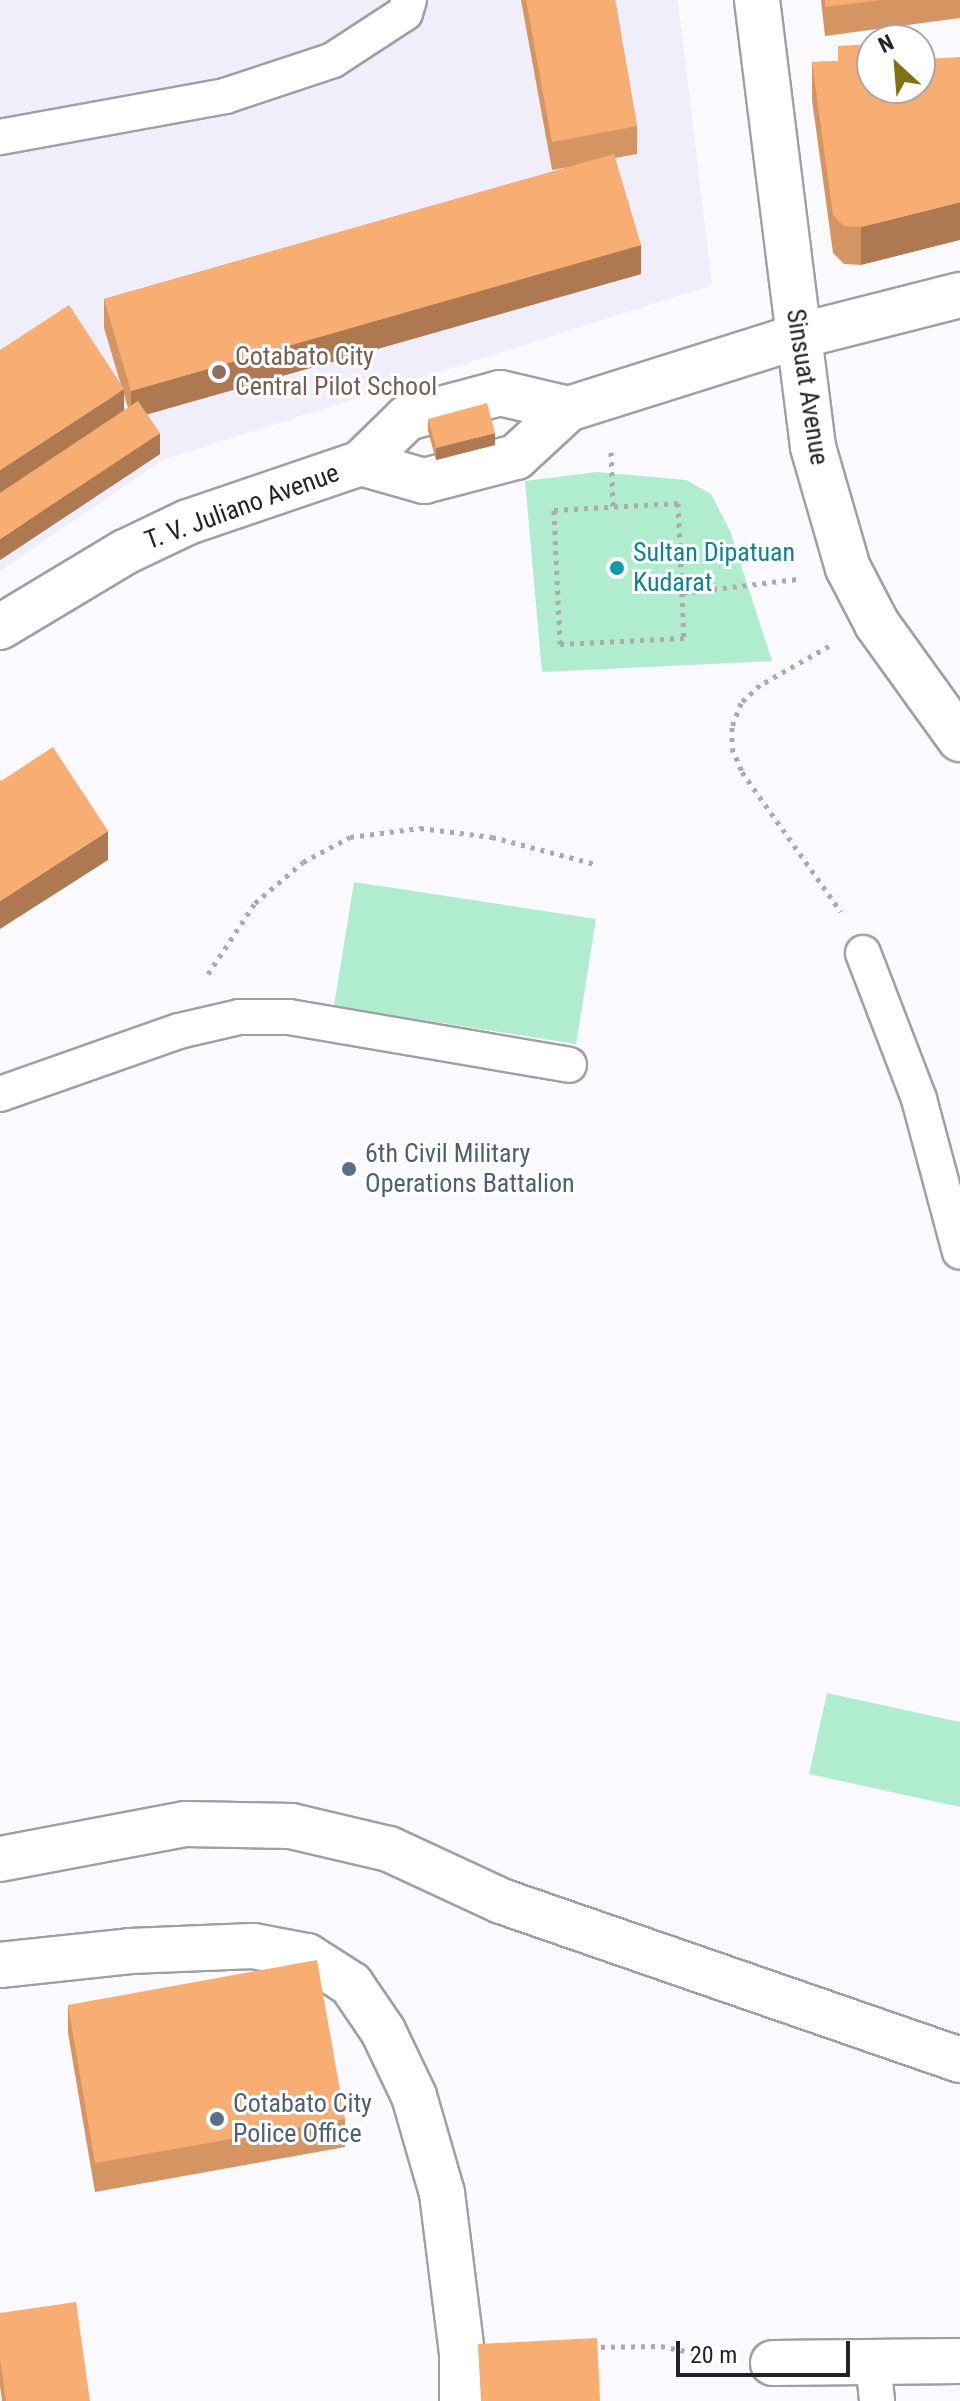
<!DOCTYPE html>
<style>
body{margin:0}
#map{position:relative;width:960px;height:2401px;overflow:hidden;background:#fafafe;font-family:"Roboto Condensed",sans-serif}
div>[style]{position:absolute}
.built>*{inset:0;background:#efeefa}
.green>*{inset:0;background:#b0edce}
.path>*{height:5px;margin-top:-2.5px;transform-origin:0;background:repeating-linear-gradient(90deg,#ababae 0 4px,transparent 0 10px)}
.roads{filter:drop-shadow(2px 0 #a0a0a4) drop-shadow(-2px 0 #a0a0a4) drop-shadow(0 2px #a0a0a4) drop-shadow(0 -2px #a0a0a4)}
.service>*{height:34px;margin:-17px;padding:0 17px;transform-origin:17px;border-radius:17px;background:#fff}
.minor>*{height:44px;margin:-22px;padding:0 22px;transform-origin:22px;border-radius:22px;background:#fff}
.tertiary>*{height:44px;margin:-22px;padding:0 22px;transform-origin:22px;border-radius:22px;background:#fff}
.secondary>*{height:44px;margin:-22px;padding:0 22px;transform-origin:22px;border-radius:22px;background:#fff}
.wall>*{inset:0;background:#d59563}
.shaded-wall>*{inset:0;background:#ae7950}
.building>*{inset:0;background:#f8ad73}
.dots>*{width:22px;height:22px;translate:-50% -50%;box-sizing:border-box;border:4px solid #fff;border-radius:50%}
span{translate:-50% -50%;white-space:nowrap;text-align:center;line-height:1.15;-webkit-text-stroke:6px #fff;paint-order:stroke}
.education-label{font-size:26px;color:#785e54}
.left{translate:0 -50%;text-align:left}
.street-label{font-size:26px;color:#242426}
.culture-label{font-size:26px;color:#0d838f}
.service-label{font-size:26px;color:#4e5e75}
.north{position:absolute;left:856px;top:24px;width:80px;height:80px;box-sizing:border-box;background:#fff;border:2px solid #a7a7a8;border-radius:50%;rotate:334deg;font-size:22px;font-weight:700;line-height:32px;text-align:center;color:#242426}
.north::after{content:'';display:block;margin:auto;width:28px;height:36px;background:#807212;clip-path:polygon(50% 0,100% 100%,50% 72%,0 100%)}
.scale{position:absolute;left:676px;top:2341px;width:174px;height:36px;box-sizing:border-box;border:4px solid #242426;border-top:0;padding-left:10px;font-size:24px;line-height:28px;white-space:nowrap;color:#242426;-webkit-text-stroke:6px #fff;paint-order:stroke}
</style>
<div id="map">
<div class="built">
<i style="clip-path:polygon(0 0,678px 0,712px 285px,163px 460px,0 571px)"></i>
</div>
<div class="green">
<i style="clip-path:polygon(597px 472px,686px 480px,711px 494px,730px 531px,772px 661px,542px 672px,525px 481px)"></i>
<i style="clip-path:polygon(354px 882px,596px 919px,576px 1044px,334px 1006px)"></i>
<i style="clip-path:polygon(827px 1693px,960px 1722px,960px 1807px,809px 1774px)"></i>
</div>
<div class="path">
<i style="left:611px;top:452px;width:55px;rotate:87.9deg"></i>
<i style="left:678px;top:503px;width:135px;rotate:87.5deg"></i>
<i style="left:684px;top:638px;width:124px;rotate:177.2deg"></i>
<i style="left:560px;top:644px;width:134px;rotate:-92.6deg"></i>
<i style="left:554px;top:510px;width:124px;rotate:-3.2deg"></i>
<i style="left:683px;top:593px;width:115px;rotate:-7deg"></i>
<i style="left:829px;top:646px;width:79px;rotate:150.5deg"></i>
<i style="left:760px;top:685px;width:26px;rotate:137deg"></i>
<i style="left:741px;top:703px;width:26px;rotate:111deg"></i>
<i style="left:732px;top:727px;width:21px;rotate:90deg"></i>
<i style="left:732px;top:748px;width:26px;rotate:67deg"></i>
<i style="left:742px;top:772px;width:171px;rotate:54.7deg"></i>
<i style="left:208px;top:974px;width:85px;rotate:-56.5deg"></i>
<i style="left:255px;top:903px;width:63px;rotate:-40.5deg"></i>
<i style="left:303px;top:862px;width:53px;rotate:-28deg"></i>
<i style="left:350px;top:837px;width:71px;rotate:-7.3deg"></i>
<i style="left:420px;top:828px;width:73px;rotate:7.1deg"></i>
<i style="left:492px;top:837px;width:107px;rotate:14.6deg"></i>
<i style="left:591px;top:2347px;width:70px;rotate:-0.8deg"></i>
<i style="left:661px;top:2346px;width:63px;rotate:11.8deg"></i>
</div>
<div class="roads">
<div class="service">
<i style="left:0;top:137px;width:229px;rotate:-10.3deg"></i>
<i style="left:225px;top:96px;width:114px;rotate:-18.4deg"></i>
<i style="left:333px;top:60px;width:86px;rotate:-33.1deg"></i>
<i style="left:405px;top:13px;width:14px;rotate:-73deg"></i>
<i style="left:863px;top:953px;width:156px;rotate:69deg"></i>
<i style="left:919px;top:1099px;width:158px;rotate:75deg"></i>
<i style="left:0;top:1094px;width:190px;rotate:-19.4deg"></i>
<i style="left:179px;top:1031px;width:62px;rotate:-13.1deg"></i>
<i style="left:239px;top:1017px;width:50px"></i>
<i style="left:289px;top:1017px;width:284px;rotate:9.7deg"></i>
<i style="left:873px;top:2362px;width:39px;rotate:84deg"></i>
</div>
<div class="minor">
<i style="left:0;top:1859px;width:189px;rotate:-10.7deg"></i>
<i style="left:186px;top:1824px;width:105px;rotate:1.1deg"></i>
<i style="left:291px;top:1826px;width:101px;rotate:13.2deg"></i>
<i style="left:389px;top:1849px;width:123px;rotate:24.9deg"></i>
<i style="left:501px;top:1901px;width:486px;rotate:19.1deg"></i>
<i style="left:0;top:1965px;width:131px;rotate:-6.1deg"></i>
<i style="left:130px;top:1951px;width:123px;rotate:-2.3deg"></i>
<i style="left:253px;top:1946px;width:55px;rotate:10.5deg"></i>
<i style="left:307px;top:1956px;width:52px;rotate:32.5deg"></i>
<i style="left:351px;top:1984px;width:57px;rotate:55.8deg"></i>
<i style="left:383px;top:2031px;width:72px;rotate:64.5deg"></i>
<i style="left:414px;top:2096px;width:101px;rotate:73.9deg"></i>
<i style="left:442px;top:2193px;width:162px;rotate:82.9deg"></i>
<i style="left:462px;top:2354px;width:47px;rotate:90deg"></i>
<i style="left:773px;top:2363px;width:187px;rotate:-0.6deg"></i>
</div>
<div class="tertiary">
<i style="left:757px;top:0;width:339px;rotate:82.9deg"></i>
</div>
<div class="secondary">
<i style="left:799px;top:336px;width:112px;rotate:82.8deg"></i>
<i style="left:813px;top:447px;width:126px;rotate:73.9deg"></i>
<i style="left:848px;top:568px;width:63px;rotate:62.6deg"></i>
<i style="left:877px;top:624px;width:142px;rotate:54.2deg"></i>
<i style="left:361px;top:463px;width:66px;rotate:15.9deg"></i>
<i style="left:424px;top:481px;width:95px;rotate:-14.6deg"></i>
<i style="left:516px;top:457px;width:71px;rotate:-42.7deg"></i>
<i style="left:568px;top:409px;width:242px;rotate:-17.5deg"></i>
<i style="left:799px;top:336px;width:166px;rotate:-14.3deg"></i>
<i style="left:0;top:627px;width:146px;rotate:-31deg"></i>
<i style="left:125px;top:552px;width:70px;rotate:-25.5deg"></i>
<i style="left:188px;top:522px;width:183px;rotate:-18.8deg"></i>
<i style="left:361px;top:463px;width:64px;rotate:-44.4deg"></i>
<i style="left:407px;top:418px;width:96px;rotate:-15deg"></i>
<i style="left:500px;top:393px;width:70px;rotate:13.2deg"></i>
</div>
</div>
<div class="wall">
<i style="clip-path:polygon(evenodd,521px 0,615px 0,637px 126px,637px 154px,615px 158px,641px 274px,147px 414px,160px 454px,0 560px,121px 385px,104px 328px,104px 299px,569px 167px,552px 170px,521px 0,124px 394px,128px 408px,124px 410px,124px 394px)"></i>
<i style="clip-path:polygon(821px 0,960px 0,960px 18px,825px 36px)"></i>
<i style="clip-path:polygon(927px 43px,861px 265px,844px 264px,833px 253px,812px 100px,812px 62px,838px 61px)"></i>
<i style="clip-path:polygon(428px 419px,495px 445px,436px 460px,428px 431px)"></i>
<i style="clip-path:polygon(68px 2005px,345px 2119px,345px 2147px,95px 2192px,68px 2033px)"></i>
<i style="clip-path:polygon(0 2313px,90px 2401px,2px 2401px,0 2386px)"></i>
</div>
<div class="shaded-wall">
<i style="clip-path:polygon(960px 202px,960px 240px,861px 265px,861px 227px)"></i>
<i style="clip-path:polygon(641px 245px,641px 274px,131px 419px,131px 391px)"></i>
<i style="clip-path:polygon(124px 389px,124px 417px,0 499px,0 470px)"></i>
<i style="clip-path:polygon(160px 433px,160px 454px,0 560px,0 539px)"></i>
<i style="clip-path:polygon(495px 433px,495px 445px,436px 460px,436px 448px)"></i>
<i style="clip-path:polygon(108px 831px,108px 860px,0 929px,0 901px)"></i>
</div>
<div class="building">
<i style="clip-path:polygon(526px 0,615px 0,637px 126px,552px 142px)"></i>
<i style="clip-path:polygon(825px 0,881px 0,825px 7px)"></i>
<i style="clip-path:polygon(920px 43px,927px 43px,927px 59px,960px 57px,960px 202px,861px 227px,844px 226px,833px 215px,812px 62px,838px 61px,838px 46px,872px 44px,872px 88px,920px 88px)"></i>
<i style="clip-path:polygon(614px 154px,641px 245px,131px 391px,104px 299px)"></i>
<i style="clip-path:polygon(69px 305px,124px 389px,0 470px,0 350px)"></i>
<i style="clip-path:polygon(138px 401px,160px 433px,0 539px,0 493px)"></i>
<i style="clip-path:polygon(487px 403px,495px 433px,436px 448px,428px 419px)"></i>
<i style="clip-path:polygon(53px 747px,108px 831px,0 901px,0 779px,1px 781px)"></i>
<i style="clip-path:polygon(317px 1960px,345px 2119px,95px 2163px,68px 2005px)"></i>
<i style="clip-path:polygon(76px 2302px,90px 2401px,6px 2401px,0 2358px,0 2313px)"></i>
<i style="clip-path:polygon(597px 2338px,600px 2401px,481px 2401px,478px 2344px)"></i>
</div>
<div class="dots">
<i style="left:219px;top:372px;background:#8d6e63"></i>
<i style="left:617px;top:568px;background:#0f9aa8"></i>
<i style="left:349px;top:1169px;background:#5c6f8a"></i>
<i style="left:217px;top:2119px;background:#5c6f8a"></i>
</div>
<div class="education-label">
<span class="left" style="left:235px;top:372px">Cotabato City<br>Central Pilot School</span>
</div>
<div class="street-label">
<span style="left:807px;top:387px;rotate:81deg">Sinsuat Avenue</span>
<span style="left:242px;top:507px;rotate:-20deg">T. V. Juliano Avenue</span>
</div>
<div class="culture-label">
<span class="left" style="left:633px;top:568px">Sultan Dipatuan<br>Kudarat</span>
</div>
<div class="service-label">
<span class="left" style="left:365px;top:1169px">6th Civil Military<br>Operations Battalion</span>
<span class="left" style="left:233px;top:2119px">Cotabato City<br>Police Office</span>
</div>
<div class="north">N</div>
<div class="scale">20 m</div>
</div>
